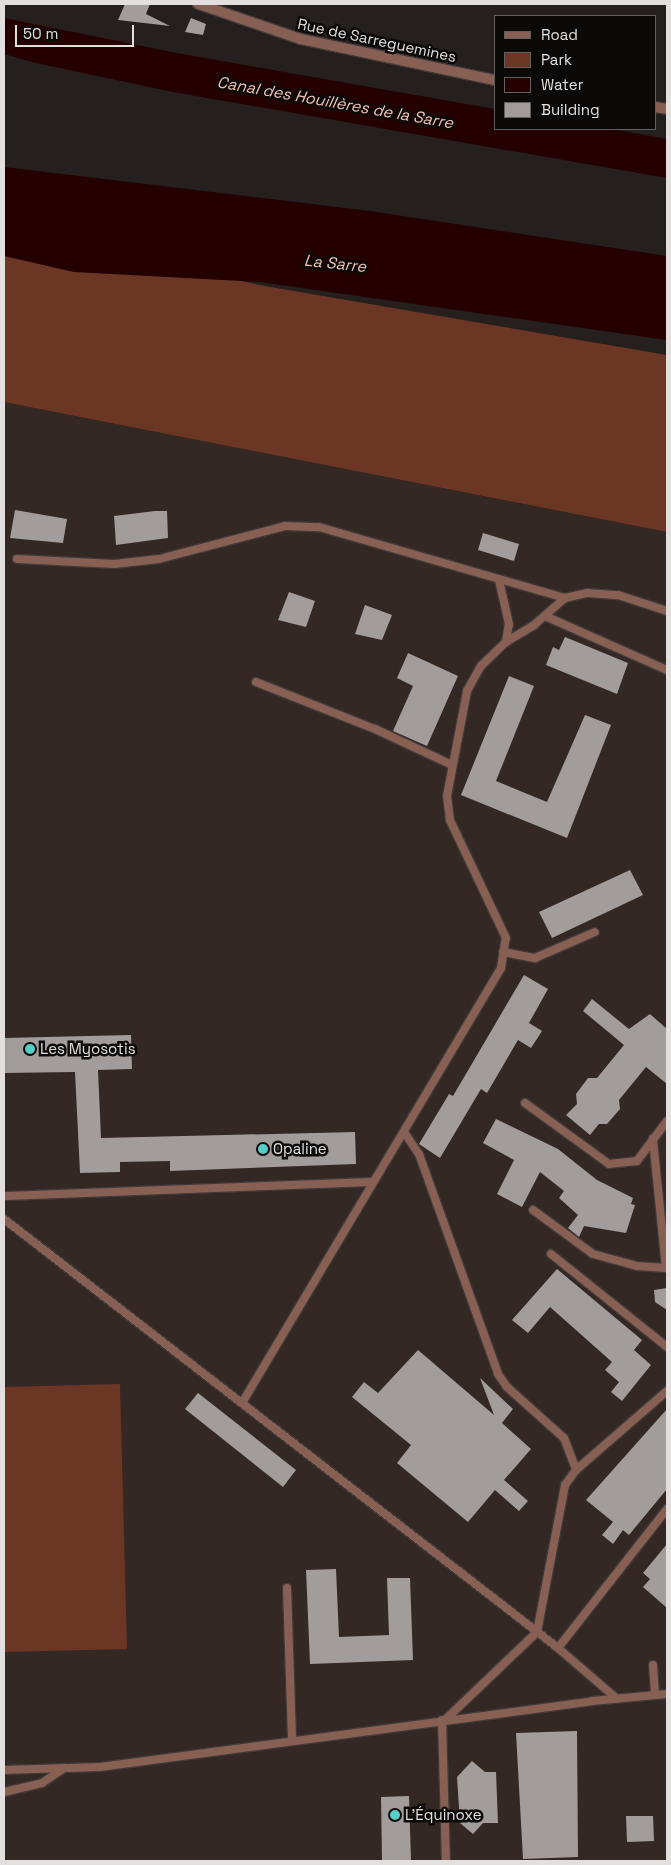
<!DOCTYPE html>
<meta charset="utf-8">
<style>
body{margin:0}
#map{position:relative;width:671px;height:1865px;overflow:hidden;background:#251f1e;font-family:"Space Grotesk",sans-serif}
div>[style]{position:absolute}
.built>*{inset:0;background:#332824}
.green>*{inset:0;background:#6c3625}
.water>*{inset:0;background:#240000}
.building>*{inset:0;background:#a29c9a}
.roads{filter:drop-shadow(1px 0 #403a39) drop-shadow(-1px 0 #403a39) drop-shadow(0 1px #403a39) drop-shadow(0 -1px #403a39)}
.service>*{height:8px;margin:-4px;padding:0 4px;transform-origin:4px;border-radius:4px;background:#875f53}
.tertiary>*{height:10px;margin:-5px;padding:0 5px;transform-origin:5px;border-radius:5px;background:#875f53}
.dots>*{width:14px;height:14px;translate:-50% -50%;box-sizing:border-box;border:2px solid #0c0a09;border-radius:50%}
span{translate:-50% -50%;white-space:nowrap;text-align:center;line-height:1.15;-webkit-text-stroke:5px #0c0a09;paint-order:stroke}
.street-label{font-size:15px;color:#e3dfde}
.poi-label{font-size:15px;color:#e3dfde}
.left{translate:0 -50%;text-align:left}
.water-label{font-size:16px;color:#f4c2b2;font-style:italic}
.frame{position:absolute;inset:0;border:5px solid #e3dfde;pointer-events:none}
.legend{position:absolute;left:494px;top:15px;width:162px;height:115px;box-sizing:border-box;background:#0c0a09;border:1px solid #625f5e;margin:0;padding:6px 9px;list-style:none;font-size:15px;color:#e3dfde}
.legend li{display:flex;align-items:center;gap:10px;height:25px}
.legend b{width:25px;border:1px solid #625f5e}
.scale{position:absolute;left:15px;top:25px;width:119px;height:22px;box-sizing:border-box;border:2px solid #e3dfde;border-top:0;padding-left:6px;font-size:15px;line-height:18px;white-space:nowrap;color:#e3dfde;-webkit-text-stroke:4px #0c0a09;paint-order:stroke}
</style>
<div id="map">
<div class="built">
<i style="clip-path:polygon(4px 402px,667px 532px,667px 1861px,4px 1861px)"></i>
</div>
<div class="green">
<i style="clip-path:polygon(4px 227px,259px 285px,667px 355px,667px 532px,4px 402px)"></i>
<i style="clip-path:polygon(120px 1384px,127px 1649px,4px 1652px,4px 1387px)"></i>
</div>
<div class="water">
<i style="clip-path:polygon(4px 18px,182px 54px,495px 109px,495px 129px,611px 129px,667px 139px,667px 178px,173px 92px,36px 63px,4px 54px)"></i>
<i style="clip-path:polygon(4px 167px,370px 211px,667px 256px,667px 340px,260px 282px,74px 272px,4px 256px)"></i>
</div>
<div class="building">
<i style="clip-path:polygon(125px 4px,150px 4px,146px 14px,170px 26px,118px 20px)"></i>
<i style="clip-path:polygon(191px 18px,206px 24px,203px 35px,185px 32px)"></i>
<i style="clip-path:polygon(15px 510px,67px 519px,63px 543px,10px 538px)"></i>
<i style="clip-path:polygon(155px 511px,167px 511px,168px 538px,116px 545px,114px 516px)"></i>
<i style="clip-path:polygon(483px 533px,519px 544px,514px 561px,478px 550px)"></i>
<i style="clip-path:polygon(289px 592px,315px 601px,306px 627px,278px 620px)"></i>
<i style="clip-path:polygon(365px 605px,392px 615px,382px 640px,355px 634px)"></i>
<i style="clip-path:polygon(565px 637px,628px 663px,617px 694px,546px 665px,553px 647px,559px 650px)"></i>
<i style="clip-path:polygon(408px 653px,458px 676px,427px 746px,393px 731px,413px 686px,397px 678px)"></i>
<i style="clip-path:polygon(509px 676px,534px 686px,496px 781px,547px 802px,585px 715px,611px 725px,567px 838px,461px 795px)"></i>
<i style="clip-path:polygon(630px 870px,643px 895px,552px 938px,539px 912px)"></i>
<i style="clip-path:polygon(524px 975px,548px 989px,529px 1023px,542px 1031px,531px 1048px,518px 1040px,487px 1093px,481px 1089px,440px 1158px,419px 1144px,449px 1094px,453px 1096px)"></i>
<i style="clip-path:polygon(592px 999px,629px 1029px,650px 1014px,667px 1029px,667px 1084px,646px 1067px,619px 1100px,620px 1109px,607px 1124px,599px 1124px,590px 1135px,566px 1115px,577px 1104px,576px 1094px,588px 1078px,597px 1078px,624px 1045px,583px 1011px)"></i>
<i style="clip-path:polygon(131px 1035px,132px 1069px,98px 1070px,101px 1138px,355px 1132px,356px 1164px,170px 1171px,170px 1161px,120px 1162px,120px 1172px,80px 1173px,75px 1072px,4px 1073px,4px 1038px)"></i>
<i style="clip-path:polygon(496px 1119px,558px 1149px,597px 1180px,633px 1198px,631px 1204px,635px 1205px,626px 1233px,584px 1226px,579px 1237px,568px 1228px,578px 1215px,559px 1198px,564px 1191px,540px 1172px,522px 1207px,497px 1194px,514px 1160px,483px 1143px)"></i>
<i style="clip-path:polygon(557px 1269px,642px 1340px,634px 1350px,651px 1365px,622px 1401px,611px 1392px,619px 1382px,605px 1370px,612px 1362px,550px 1307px,528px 1333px,512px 1320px)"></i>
<i style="clip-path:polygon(667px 1288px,667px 1310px,655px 1302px,654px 1290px)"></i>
<i style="clip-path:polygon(418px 1350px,494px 1415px,480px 1378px,513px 1409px,502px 1423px,531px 1449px,504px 1480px,528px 1501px,519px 1511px,495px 1490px,468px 1522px,397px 1463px,411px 1445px,352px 1397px,364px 1382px,378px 1393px)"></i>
<i style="clip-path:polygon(198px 1393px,296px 1470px,283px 1487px,185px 1409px)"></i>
<i style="clip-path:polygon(667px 1409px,667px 1489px,629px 1535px,623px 1530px,613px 1544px,602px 1535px,613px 1522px,586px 1500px)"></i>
<i style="clip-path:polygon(667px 1544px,667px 1608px,643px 1587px,650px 1579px,643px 1573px)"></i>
<i style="clip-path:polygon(336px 1569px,339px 1637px,389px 1635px,387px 1578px,410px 1578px,413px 1660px,310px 1664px,306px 1570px)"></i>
<i style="clip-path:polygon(577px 1731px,578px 1857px,523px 1859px,516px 1733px)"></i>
<i style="clip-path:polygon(472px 1761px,485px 1772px,496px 1772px,498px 1823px,483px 1823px,473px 1834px,460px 1823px,457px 1777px)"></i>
<i style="clip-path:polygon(409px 1796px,411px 1861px,382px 1861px,381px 1797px)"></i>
<i style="clip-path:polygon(626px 1816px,653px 1816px,654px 1841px,627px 1842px)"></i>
</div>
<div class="roads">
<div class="service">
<i style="left:17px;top:559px;width:97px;rotate:3deg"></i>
<i style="left:114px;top:564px;width:45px;rotate:-6.3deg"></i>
<i style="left:159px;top:559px;width:130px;rotate:-14.7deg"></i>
<i style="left:285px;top:526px;width:34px;rotate:2deg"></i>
<i style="left:319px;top:527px;width:256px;rotate:16.1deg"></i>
<i style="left:565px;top:598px;width:23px;rotate:-13deg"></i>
<i style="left:587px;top:593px;width:31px;rotate:4deg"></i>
<i style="left:618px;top:595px;width:52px;rotate:18.1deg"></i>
<i style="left:545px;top:616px;width:133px;rotate:23.9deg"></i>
<i style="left:506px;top:642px;width:33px;rotate:-31deg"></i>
<i style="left:534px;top:625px;width:41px;rotate:-41.1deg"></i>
<i style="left:256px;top:682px;width:128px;rotate:21.6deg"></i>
<i style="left:375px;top:729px;width:83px;rotate:25deg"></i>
<i style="left:503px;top:952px;width:33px;rotate:11deg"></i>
<i style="left:535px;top:958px;width:65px;rotate:-23.4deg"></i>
<i style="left:525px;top:1103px;width:104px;rotate:36deg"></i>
<i style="left:609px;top:1164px;width:28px;rotate:-6deg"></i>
<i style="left:637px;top:1161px;width:50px;rotate:-53.1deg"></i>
<i style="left:404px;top:1132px;width:27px;rotate:56deg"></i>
<i style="left:419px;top:1154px;width:234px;rotate:70.2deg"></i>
<i style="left:498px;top:1374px;width:16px;rotate:55deg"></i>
<i style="left:507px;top:1387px;width:76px;rotate:41.8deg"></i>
<i style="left:564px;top:1438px;width:34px;rotate:69deg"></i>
<i style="left:4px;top:1196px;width:369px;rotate:-2.2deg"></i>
<i style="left:533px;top:1210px;width:74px;rotate:36.3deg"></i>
<i style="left:593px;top:1254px;width:46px;rotate:15.3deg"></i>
<i style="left:637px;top:1266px;width:29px;rotate:4deg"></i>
<i style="left:666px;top:1268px;width:130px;rotate:-95.8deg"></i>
<i style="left:4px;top:1219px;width:701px;rotate:37.75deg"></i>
<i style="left:558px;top:1648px;width:77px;rotate:40.8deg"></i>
<i style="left:551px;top:1254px;width:149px;rotate:38.7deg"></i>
<i style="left:242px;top:1403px;width:506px;rotate:-59.23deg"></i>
<i style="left:501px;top:968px;width:30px;rotate:-81deg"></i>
<i style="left:506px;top:938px;width:131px;rotate:-115.4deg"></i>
<i style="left:450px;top:820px;width:24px;rotate:-97deg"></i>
<i style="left:447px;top:796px;width:107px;rotate:-79.2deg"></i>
<i style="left:467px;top:691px;width:29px;rotate:-61deg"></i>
<i style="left:481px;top:666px;width:35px;rotate:-44deg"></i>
<i style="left:506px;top:642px;width:18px;rotate:-81deg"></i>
<i style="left:509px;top:624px;width:45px;rotate:-102.8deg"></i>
<i style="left:287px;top:1588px;width:153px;rotate:88.1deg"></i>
<i style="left:558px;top:1648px;width:177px;rotate:-51.9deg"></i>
<i style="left:653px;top:1665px;width:30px;rotate:86deg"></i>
<i style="left:442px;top:1720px;width:141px;rotate:88.4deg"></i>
<i style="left:445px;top:1720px;width:127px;rotate:-43.7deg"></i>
<i style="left:537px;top:1632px;width:150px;rotate:-79.2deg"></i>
<i style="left:565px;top:1485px;width:19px;rotate:-54deg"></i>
<i style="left:576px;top:1470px;width:121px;rotate:-41deg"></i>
<i style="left:4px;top:1770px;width:96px;rotate:-1.8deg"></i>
<i style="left:100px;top:1767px;width:496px;rotate:-7.6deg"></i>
<i style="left:592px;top:1701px;width:75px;rotate:-5.3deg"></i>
<i style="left:4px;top:1792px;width:39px;rotate:-13deg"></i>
<i style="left:42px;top:1783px;width:27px;rotate:-34deg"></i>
</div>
<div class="tertiary">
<i style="left:198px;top:4px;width:108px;rotate:18.9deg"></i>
<i style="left:300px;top:39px;width:199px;rotate:11.9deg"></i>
<i style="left:655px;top:107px;width:12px;rotate:9deg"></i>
</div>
</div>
<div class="dots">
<i style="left:30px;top:1049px;background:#55cec5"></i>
<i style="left:263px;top:1149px;background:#55cec5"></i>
<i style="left:395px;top:1815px;background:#55cec5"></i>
</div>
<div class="street-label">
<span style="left:377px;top:40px;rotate:12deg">Rue de Sarreguemines</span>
</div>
<div class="poi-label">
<span class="left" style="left:40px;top:1049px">Les Myosotis</span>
<span class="left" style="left:273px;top:1149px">Opaline</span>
<span class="left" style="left:405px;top:1815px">L'Équinoxe</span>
</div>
<div class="water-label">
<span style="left:335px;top:103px;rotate:10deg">Canal des Houillères de la Sarre</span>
<span style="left:335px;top:264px;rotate:6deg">La Sarre</span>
</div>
<div class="frame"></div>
<ul class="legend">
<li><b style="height:6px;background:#875f53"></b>Road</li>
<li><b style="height:14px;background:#6c3625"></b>Park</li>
<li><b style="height:14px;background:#240000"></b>Water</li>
<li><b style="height:14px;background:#a29c9a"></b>Building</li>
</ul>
<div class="scale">50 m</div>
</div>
